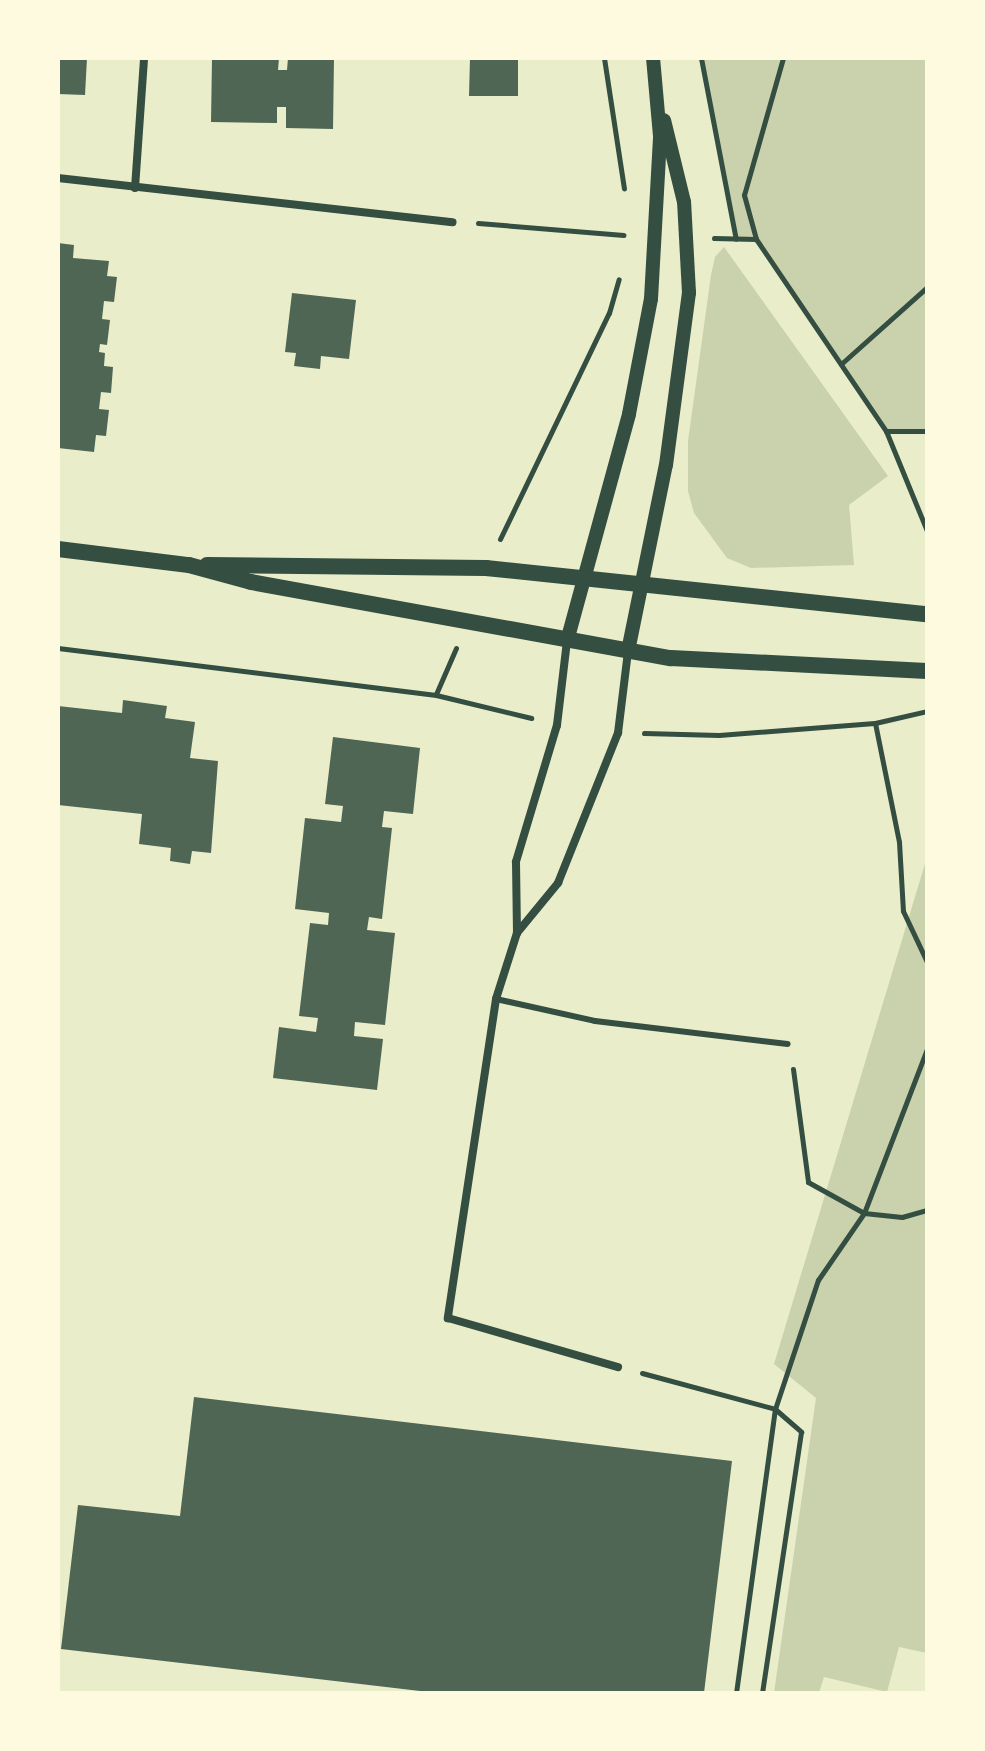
<!DOCTYPE html>
<style>
body{margin:0}
#map{position:relative;width:985px;height:1751px;overflow:hidden;background:#e9edc9;font-family:Mulish,sans-serif}
div>[style]{position:absolute}
.green>*{inset:0;background:#cad2ad}
.building>*{inset:0;background:#4f6655}
.path>*{height:5px;margin:-2.5px;padding:0 2.5px;transform-origin:2.5px;border-radius:2.5px;background:#344e41}
.service>*{height:6px;margin:-3px;padding:0 3px;transform-origin:3px;border-radius:3px;background:#344e41}
.minor>*{height:8px;margin:-4px;padding:0 4px;transform-origin:4px;border-radius:4px;background:#344e41}
.tertiary>*{height:14px;margin:-7px;padding:0 7px;transform-origin:7px;border-radius:7px;background:#344e41}
.secondary>*{height:16px;margin:-8px;padding:0 8px;transform-origin:8px;border-radius:8px;background:#344e41}
span{translate:-50% -50%;white-space:nowrap;text-align:center;line-height:1.15;-webkit-text-stroke:6px #fefae0;paint-order:stroke}
.frame{position:absolute;inset:0;border:60px solid #fefae0;pointer-events:none}
</style>
<div id="map">
<div class="green">
<i style="clip-path:polygon(701px 58px,927px 58px,927px 431px,886px 431px,756px 239px,736px 239px)"></i>
<i style="clip-path:polygon(724px 247px,888px 476px,849px 505px,854px 565px,751px 568px,727px 558px,694px 513px,688px 491px,688px 441px,711px 275px,715px 257px)"></i>
<i style="clip-path:polygon(927px 857px,927px 1653px,899px 1647px,887px 1692px,824px 1677px,819px 1693px,774px 1693px,816px 1398px,774px 1364px)"></i>
</div>
<div class="building">
<i style="clip-path:polygon(58px 58px,87px 58px,85px 95px,58px 94px)"></i>
<i style="clip-path:polygon(212px 58px,279px 58px,278px 70px,287px 70px,288px 58px,334px 58px,333px 129px,286px 128px,286px 107px,277px 107px,277px 123px,211px 122px)"></i>
<i style="clip-path:polygon(470px 58px,518px 58px,518px 96px,469px 96px)"></i>
<i style="clip-path:polygon(58px 243px,74px 245px,73px 258px,109px 261px,107px 276px,117px 277px,114px 302px,104px 301px,102px 319px,110px 320px,107px 345px,100px 344px,99px 352px,105px 353px,104px 366px,113px 367px,111px 393px,101px 392px,99px 409px,109px 410px,106px 436px,96px 435px,94px 452px,58px 448px)"></i>
<i style="clip-path:polygon(292px 293px,356px 300px,349px 359px,321px 356px,320px 369px,294px 366px,296px 353px,285px 352px)"></i>
<i style="clip-path:polygon(123px 700px,167px 706px,165px 718px,195px 722px,190px 758px,218px 761px,211px 853px,192px 851px,190px 864px,170px 861px,171px 848px,139px 844px,142px 814px,58px 805px,58px 706px,122px 713px)"></i>
<i style="clip-path:polygon(333px 737px,420px 748px,413px 814px,384px 811px,382px 827px,392px 828px,382px 919px,369px 917px,367px 930px,395px 933px,385px 1025px,355px 1022px,354px 1036px,383px 1039px,377px 1090px,273px 1078px,279px 1027px,316px 1032px,318px 1018px,299px 1016px,310px 923px,328px 925px,329px 913px,295px 909px,305px 818px,341px 822px,343px 806px,325px 804px)"></i>
<i style="clip-path:polygon(194px 1397px,732px 1461px,704px 1693px,437px 1693px,61px 1649px,78px 1505px,180px 1516px)"></i>
</div>
<div class="path">
<i style="left:604px;top:58px;width:132px;rotate:81.3deg"></i>
<i style="left:701px;top:58px;width:184px;rotate:79.1deg"></i>
<i style="left:783px;top:58px;width:142px;rotate:105.9deg"></i>
<i style="left:744px;top:195px;width:46px;rotate:74.7deg"></i>
<i style="left:756px;top:239px;width:232px;rotate:55.9deg"></i>
<i style="left:886px;top:431px;width:41px"></i>
<i style="left:478px;top:223px;width:146px;rotate:4.7deg"></i>
<i style="left:714px;top:238px;width:42px;rotate:1.4deg"></i>
<i style="left:841px;top:364px;width:115px;rotate:-41.8deg"></i>
<i style="left:886px;top:431px;width:108px;rotate:67.7deg"></i>
<i style="left:500px;top:539px;width:251px;rotate:-64.3deg"></i>
<i style="left:609px;top:313px;width:35px;rotate:-74deg"></i>
<i style="left:58px;top:648px;width:381px;rotate:7.1deg"></i>
<i style="left:436px;top:695px;width:98px;rotate:13.6deg"></i>
<i style="left:436px;top:694px;width:50px;rotate:-66.5deg"></i>
<i style="left:875px;top:723px;width:53px;rotate:-13deg"></i>
<i style="left:644px;top:733px;width:75px;rotate:1.5deg"></i>
<i style="left:719px;top:735px;width:156px;rotate:-4.4deg"></i>
<i style="left:875px;top:723px;width:121px;rotate:78.6deg"></i>
<i style="left:899px;top:842px;width:69px;rotate:86.7deg"></i>
<i style="left:903px;top:911px;width:56px;rotate:64.8deg"></i>
<i style="left:793px;top:1069px;width:114px;rotate:82.4deg"></i>
<i style="left:808px;top:1182px;width:64px;rotate:29deg"></i>
<i style="left:864px;top:1213px;width:38px;rotate:6deg"></i>
<i style="left:902px;top:1217px;width:26px;rotate:-16deg"></i>
<i style="left:642px;top:1373px;width:138px;rotate:15.1deg"></i>
<i style="left:775px;top:1409px;width:35px;rotate:41deg"></i>
<i style="left:801px;top:1432px;width:264px;rotate:98.5deg"></i>
<i style="left:736px;top:1693px;width:287px;rotate:-82.2deg"></i>
<i style="left:775px;top:1409px;width:136px;rotate:-71.6deg"></i>
<i style="left:818px;top:1280px;width:81px;rotate:-55.5deg"></i>
<i style="left:864px;top:1213px;width:176px;rotate:-69deg"></i>
</div>
<div class="service">
<i style="left:496px;top:999px;width:101px;rotate:12.5deg"></i>
<i style="left:595px;top:1021px;width:194px;rotate:6.8deg"></i>
</div>
<div class="minor">
<i style="left:58px;top:178px;width:397px;rotate:6.4deg"></i>
<i style="left:135px;top:188px;width:130px;rotate:-86deg"></i>
<i style="left:567px;top:641px;width:85px;rotate:96.8deg"></i>
<i style="left:557px;top:725px;width:143px;rotate:106.7deg"></i>
<i style="left:516px;top:862px;width:71px;rotate:89.2deg"></i>
<i style="left:517px;top:933px;width:69px;rotate:107.7deg"></i>
<i style="left:496px;top:999px;width:323px;rotate:98.6deg"></i>
<i style="left:448px;top:1318px;width:177px;rotate:16.1deg"></i>
<i style="left:517px;top:933px;width:65px;rotate:-50.6deg"></i>
<i style="left:558px;top:883px;width:162px;rotate:-68.2deg"></i>
<i style="left:618px;top:733px;width:83px;rotate:-83deg"></i>
</div>
<div class="tertiary">
<i style="left:567px;top:641px;width:235px;rotate:-74.7deg"></i>
<i style="left:629px;top:414px;width:117px;rotate:-79.2deg"></i>
<i style="left:651px;top:299px;width:163px;rotate:-86.8deg"></i>
<i style="left:660px;top:136px;width:78px;rotate:-95.1deg"></i>
<i style="left:628px;top:651px;width:190px;rotate:-78.5deg"></i>
<i style="left:666px;top:465px;width:174px;rotate:-82.4deg"></i>
<i style="left:689px;top:293px;width:91px;rotate:-93.1deg"></i>
<i style="left:684px;top:202px;width:84px;rotate:-103.7deg"></i>
</div>
<div class="secondary">
<i style="left:58px;top:549px;width:132px;rotate:7deg"></i>
<i style="left:189px;top:565px;width:64px;rotate:15.3deg"></i>
<i style="left:251px;top:582px;width:427px;rotate:10.3deg"></i>
<i style="left:671px;top:658px;width:256px;rotate:2.9deg"></i>
<i style="left:207px;top:565px;width:279px;rotate:0.6deg"></i>
<i style="left:486px;top:568px;width:443px;rotate:6deg"></i>
</div>
<div class="frame"></div>
</div>
